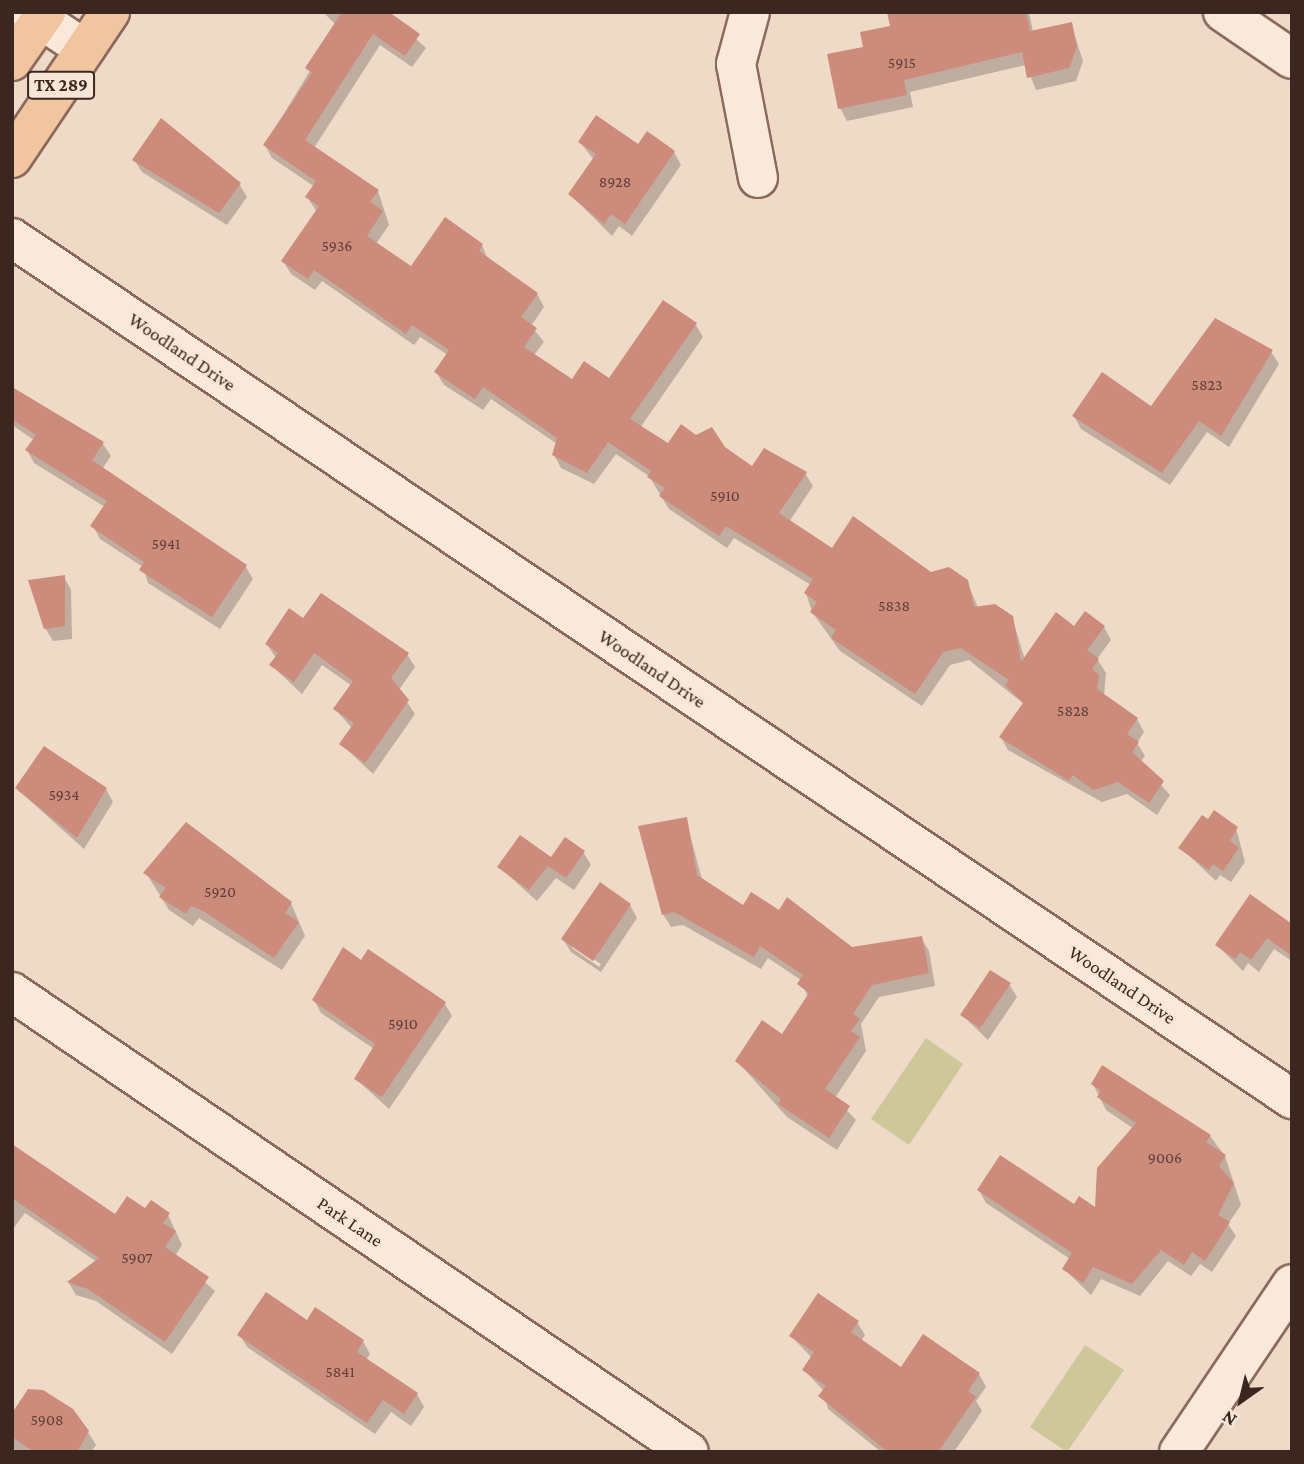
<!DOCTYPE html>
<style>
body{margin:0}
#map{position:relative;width:1304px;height:1464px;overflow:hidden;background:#efd9c7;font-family:"Crimson Pro",serif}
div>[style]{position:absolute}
.green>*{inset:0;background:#cdc79a}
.shadow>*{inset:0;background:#0003}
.building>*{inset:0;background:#cd8b7c}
.roads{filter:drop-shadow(2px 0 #8b6a5c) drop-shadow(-2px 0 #8b6a5c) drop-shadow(0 2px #8b6a5c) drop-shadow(0 -2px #8b6a5c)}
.minor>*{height:38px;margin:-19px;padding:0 19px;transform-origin:19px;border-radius:19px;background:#f9e9da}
.major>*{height:38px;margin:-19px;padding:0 19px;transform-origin:19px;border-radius:19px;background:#f1c59f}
span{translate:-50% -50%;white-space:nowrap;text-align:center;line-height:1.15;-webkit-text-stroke:5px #f6e6d6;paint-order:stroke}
.number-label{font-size:16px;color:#603f37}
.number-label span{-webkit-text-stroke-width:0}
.shield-label span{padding:2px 5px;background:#f6e6d6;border:2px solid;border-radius:5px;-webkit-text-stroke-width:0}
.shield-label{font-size:18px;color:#3b2620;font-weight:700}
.street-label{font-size:19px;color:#3b2620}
.frame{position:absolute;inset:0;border:14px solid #3b2620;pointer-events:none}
.north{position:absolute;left:1206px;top:1366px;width:70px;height:70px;-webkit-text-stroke:5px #f6e6d6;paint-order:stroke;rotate:214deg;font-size:19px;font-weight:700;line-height:28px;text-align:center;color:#3b2620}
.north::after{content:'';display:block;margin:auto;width:24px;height:32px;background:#3b2620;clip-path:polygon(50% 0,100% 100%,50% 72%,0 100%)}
</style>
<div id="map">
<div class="green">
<i style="clip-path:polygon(926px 1038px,963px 1064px,909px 1145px,871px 1119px)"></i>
<i style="clip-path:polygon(1085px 1345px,1124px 1370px,1067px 1452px,1030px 1427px)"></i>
</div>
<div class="shadow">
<i style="clip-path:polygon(323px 12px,386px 12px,426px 48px,412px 67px,380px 45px,314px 148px,378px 191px,389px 225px,376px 244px,412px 269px,482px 245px,488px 260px,537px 294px,544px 307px,531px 326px,544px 342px,534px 355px,572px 381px,609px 380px,696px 325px,703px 337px,640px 428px,668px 446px,696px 437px,753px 468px,805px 473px,813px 486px,789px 522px,832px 551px,967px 581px,978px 608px,1012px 617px,1025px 660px,1075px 628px,1104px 627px,1111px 640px,1097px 659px,1106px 673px,1104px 696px,1137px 719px,1144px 732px,1137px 743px,1145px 756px,1140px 762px,1170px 795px,1157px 815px,1127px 794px,1102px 802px,1008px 750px,1001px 737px,1024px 704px,969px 660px,950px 665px,922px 706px,840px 651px,812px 612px,806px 593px,811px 585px,734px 538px,727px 548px,669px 509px,649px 476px,616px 454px,594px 484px,561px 468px,554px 455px,557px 444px,491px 399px,483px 410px,444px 385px,436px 372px,448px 355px,420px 337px,414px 345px,322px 281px,315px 290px,291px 274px,283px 261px,317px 212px,307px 197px,315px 187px,272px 158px,265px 145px,337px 26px)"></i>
<i style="clip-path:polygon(889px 12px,1029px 12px,1033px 32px,1071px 24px,1083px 61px,1076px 81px,1036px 90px,1026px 65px,910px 92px,913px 107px,847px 121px,840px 108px,865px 48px,892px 27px)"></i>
<i style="clip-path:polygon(162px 120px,239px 184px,247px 197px,227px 225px,142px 172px,134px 160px)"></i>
<i style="clip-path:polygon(580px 142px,674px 152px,681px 165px,632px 236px,619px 226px,612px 236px,570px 194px,594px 160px)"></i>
<i style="clip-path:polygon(1271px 352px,1279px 364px,1229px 447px,1207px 432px,1170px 485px,1081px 429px,1074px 416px,1152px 408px)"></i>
<i style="clip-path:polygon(12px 387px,103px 444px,111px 456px,102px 469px,246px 567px,253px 579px,220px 629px,148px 583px,143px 567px,100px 539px,93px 526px,105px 507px,34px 463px,27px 450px,34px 440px,12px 425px)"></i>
<i style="clip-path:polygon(64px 577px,71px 590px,72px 639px,53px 641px,45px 628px)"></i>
<i style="clip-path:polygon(304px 620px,407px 654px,415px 667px,399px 690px,415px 714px,373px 774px,341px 744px,352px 728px,335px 709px,352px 686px,322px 665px,302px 694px,271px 665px,276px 658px,267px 644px)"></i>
<i style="clip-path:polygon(17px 789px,106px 789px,113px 802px,84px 849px)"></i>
<i style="clip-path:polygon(686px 819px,702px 880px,743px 907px,779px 912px,851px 949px,921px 938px,929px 951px,935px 986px,879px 997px,861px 1024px,866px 1051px,835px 1098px,856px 1120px,837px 1150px,787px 1117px,737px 1061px,783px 1036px,808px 998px,801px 980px,768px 958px,761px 969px,683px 925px,671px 927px,663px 914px)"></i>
<i style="clip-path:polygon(1236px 828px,1245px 862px,1231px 882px,1220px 875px,1216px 881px,1181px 848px)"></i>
<i style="clip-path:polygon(583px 852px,591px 865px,574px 890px,556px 878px,537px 901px,499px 867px)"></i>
<i style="clip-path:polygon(146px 873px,291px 903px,305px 936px,282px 970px,199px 918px,193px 926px,169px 910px)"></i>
<i style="clip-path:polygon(evenodd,630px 905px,637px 918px,601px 972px,571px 952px,563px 939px,630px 905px,572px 944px,601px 964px,599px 967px,572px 948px,572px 944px)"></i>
<i style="clip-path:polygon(1290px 925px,1292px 961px,1274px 949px,1259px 972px,1248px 963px,1243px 971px,1217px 945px)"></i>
<i style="clip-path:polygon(362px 962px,445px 1004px,452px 1016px,389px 1109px,356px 1079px,374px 1049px,321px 1013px,314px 1000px)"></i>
<i style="clip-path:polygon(1009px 984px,1017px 997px,988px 1040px,962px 1015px)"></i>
<i style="clip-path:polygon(1093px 1084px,1210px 1136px,1225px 1156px,1241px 1205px,1228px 1224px,1236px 1236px,1212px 1272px,1200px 1264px,1191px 1276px,1168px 1261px,1140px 1296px,1101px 1279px,1091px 1295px,1064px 1269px,1070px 1259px,986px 1203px,979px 1190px,1096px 1210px,1134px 1129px,1106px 1110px)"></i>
<i style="clip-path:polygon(12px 1150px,115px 1217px,146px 1210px,168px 1215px,182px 1245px,175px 1256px,215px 1291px,172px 1354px,96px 1301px,76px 1295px,69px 1283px,97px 1262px,25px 1213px,12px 1230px)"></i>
<i style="clip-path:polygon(307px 1322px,363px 1341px,370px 1354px,366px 1360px,417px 1394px,424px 1407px,411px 1426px,391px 1412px,375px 1434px,247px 1347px,240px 1335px)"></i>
<i style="clip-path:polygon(857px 1322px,865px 1335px,861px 1341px,901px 1369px,979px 1374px,986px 1387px,976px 1401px,982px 1411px,954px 1452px,881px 1452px,828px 1409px,824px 1391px,804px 1370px,812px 1358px,791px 1336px)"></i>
<i style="clip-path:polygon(12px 1410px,88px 1432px,96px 1445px,91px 1452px,12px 1452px)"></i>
</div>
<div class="building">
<i style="clip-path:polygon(342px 12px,389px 12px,420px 34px,405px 56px,373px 34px,305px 140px,379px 190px,370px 202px,383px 211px,367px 236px,411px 266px,445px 217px,483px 244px,479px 251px,538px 293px,521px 317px,537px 328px,524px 347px,572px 379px,584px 361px,609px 378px,663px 300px,697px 323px,630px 419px,668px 443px,681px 424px,696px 435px,712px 427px,725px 447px,752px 466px,764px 448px,807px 472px,779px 513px,832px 548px,853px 516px,931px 572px,949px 567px,968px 580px,974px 607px,995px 604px,1013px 616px,1021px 662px,1056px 612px,1074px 626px,1085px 611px,1105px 626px,1087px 650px,1099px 659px,1092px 669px,1099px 675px,1097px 689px,1138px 718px,1127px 734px,1139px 742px,1132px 752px,1164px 781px,1149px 803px,1118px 782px,1093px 790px,1073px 775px,1069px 781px,999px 737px,1023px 703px,1005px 685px,1009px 680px,961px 648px,943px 652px,915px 694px,831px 638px,836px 630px,810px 612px,817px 602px,804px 593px,813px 579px,726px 526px,719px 536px,659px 496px,665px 488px,647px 477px,651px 471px,608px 442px,587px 473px,552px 455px,557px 438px,483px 387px,475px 399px,434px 372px,449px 350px,412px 325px,406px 334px,314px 270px,308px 279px,281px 261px,319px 206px,305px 197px,316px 181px,263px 145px,312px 73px,305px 68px)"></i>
<i style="clip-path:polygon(887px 12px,1026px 12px,1030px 31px,1072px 22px,1077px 47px,1069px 68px,1027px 78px,1022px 52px,904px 80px,907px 95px,838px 109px,827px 54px,863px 47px,860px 32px,890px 26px)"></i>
<i style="clip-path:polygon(596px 115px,638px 144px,647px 131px,675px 151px,625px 224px,611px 214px,604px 224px,568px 194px,596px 154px,578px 142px)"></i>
<i style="clip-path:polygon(161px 118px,241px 183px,219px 213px,132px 160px)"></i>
<i style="clip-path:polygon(1215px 318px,1273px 350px,1221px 436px,1199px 421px,1162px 473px,1072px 416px,1102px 372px,1151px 406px)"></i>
<i style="clip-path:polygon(12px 387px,104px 442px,92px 460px,247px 565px,212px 617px,139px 570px,144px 562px,90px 526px,107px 501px,25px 450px,36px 435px,12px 419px)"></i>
<i style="clip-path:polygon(65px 575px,65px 626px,44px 629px,28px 580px)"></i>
<i style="clip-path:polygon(321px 593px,409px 653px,391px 678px,409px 700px,365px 763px,339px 744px,354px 723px,333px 709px,353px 681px,314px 653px,294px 682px,269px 665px,278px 653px,265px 644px,289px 608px,303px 618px)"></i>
<i style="clip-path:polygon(44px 746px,107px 788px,77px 838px,15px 788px)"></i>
<i style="clip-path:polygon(1214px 810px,1238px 827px,1230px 841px,1239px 848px,1223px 871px,1213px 864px,1209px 870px,1178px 848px,1202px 815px,1208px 819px)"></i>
<i style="clip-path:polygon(687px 817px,697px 875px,743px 905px,751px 892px,779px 910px,787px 897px,852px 947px,922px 936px,929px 973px,872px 985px,853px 1014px,860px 1019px,851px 1031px,860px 1037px,825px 1089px,850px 1106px,829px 1138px,778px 1104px,781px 1099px,735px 1061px,762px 1020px,782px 1034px,809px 993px,797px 984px,803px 975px,760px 946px,754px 957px,674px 912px,662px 915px,638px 826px)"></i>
<i style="clip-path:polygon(186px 822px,292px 902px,285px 913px,299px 922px,274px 958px,203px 911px,191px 906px,186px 914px,159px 897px,166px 888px,143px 873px)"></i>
<i style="clip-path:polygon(520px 835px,551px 857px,565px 837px,585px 851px,566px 878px,548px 866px,529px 890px,497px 867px)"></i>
<i style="clip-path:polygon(600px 882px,631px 904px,593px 961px,561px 939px)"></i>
<i style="clip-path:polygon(1250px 894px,1292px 924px,1292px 956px,1267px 938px,1251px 960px,1240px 952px,1235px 959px,1215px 945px)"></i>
<i style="clip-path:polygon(343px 947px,361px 960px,368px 949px,446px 1002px,382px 1097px,354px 1079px,375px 1044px,312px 1000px)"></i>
<i style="clip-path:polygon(990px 970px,1011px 983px,980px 1028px,960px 1015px)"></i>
<i style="clip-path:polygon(1102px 1065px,1211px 1135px,1206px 1142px,1226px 1155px,1219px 1166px,1234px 1183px,1218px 1215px,1230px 1222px,1205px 1261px,1192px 1252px,1184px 1265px,1161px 1250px,1132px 1284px,1093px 1267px,1083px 1283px,1062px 1269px,1072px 1253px,977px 1190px,1000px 1155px,1074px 1204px,1079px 1196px,1095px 1207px,1097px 1168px,1136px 1123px,1097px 1097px,1101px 1091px,1091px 1084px)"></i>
<i style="clip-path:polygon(12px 1144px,115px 1214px,127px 1196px,145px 1208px,151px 1200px,170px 1213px,163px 1223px,176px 1231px,165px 1247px,209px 1277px,165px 1342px,88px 1289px,67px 1282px,99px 1258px,12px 1198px)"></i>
<i style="clip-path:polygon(266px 1292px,307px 1320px,315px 1307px,364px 1340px,357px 1352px,418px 1393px,404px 1414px,383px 1400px,367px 1423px,237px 1335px)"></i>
<i style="clip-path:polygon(818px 1293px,859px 1321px,851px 1332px,901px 1367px,923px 1334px,980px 1373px,968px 1391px,976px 1397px,938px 1452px,888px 1452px,818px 1396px,826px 1386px,802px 1370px,814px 1352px,789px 1336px)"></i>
<i style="clip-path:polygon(28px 1389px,43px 1390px,73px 1409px,89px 1431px,77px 1452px,34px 1452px,12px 1437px,12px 1413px)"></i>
</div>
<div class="roads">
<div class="minor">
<i style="left:29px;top:12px;width:67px;rotate:33.5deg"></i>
<i style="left:750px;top:12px;width:54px;rotate:105.1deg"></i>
<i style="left:736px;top:64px;width:116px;rotate:79.1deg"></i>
<i style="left:1223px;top:12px;width:83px;rotate:34.3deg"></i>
<i style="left:12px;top:238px;width:1543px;rotate:33.93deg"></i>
<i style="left:12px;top:992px;width:818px;rotate:34.19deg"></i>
<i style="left:1179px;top:1452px;width:202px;rotate:-56.1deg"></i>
</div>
<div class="major">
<i style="left:12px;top:61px;width:60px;rotate:-55.2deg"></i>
<i style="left:12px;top:158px;width:176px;rotate:-56.1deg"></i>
</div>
</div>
<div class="number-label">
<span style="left:902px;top:63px">5915</span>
<span style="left:615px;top:182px">8928</span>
<span style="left:337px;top:246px">5936</span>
<span style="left:1207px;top:385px">5823</span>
<span style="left:725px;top:496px">5910</span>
<span style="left:166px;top:544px">5941</span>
<span style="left:894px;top:606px">5838</span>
<span style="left:1073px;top:711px">5828</span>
<span style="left:64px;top:795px">5934</span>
<span style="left:220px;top:892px">5920</span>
<span style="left:403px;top:1024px">5910</span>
<span style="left:1165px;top:1158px">9006</span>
<span style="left:137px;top:1258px">5907</span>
<span style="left:340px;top:1372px">5841</span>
<span style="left:47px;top:1420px">5908</span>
</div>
<div class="shield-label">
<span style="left:61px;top:85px">TX 289</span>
</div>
<div class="street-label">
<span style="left:182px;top:352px;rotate:34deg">Woodland Drive</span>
<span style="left:652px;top:669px;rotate:34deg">Woodland Drive</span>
<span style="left:1122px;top:985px;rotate:34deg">Woodland Drive</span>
<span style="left:350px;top:1222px;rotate:34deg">Park Lane</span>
</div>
<div class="frame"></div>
<div class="north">N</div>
</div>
